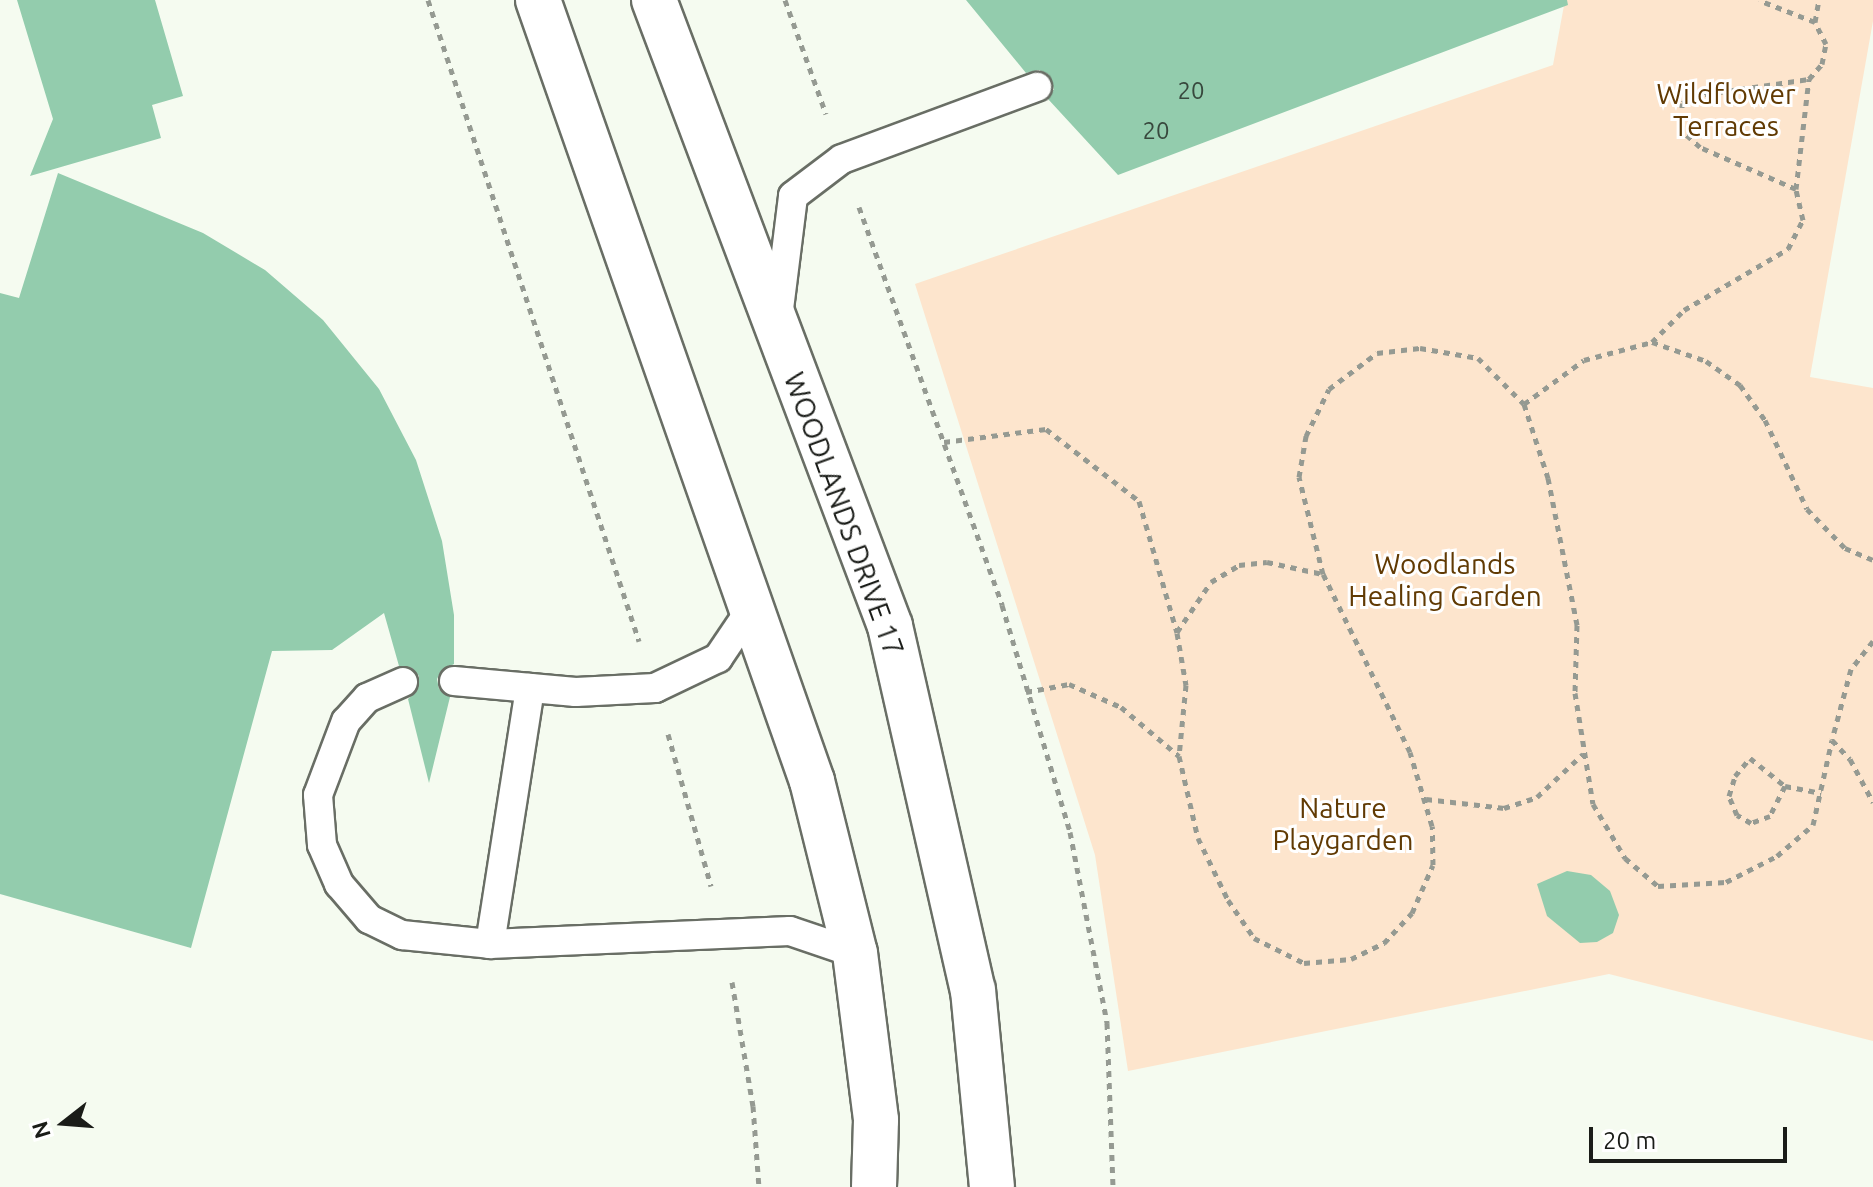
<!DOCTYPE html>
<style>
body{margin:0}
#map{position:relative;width:1873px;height:1187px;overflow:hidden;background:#f5fbf0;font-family:Ubuntu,sans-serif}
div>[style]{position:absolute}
.green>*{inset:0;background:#fde5cd}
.building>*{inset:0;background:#93ccad}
.path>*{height:5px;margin-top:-2.5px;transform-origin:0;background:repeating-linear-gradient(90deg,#959a92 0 6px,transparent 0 12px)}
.roads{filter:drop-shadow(2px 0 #696e65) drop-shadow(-2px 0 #696e65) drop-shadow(0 2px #696e65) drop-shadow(0 -2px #696e65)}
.lane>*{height:28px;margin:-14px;padding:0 14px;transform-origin:14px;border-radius:14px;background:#fff}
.street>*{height:44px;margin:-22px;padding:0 22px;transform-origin:22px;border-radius:22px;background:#fff}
span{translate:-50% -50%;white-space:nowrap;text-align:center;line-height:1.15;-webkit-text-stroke:6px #fff;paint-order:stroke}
.number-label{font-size:24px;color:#38483d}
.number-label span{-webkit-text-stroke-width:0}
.park-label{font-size:28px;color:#613a03}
.street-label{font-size:28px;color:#1a1c18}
.north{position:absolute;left:24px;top:1083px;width:80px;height:80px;-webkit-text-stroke:6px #fff;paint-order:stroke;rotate:253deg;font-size:22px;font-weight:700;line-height:32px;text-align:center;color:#1a1c18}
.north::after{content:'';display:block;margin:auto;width:28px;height:36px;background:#1a1c18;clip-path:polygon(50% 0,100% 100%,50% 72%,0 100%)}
.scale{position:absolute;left:1589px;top:1127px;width:198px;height:36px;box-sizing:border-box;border:4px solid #1a1c18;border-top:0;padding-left:10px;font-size:24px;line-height:28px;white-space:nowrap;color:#1a1c18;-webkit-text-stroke:6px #fff;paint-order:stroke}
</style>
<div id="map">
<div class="green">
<i style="clip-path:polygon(1565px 0,1873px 0,1873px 21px,1810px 377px,1873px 388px,1873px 1041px,1609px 974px,1128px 1071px,1095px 855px,915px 284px,1553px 65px)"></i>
</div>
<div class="building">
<i style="clip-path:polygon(17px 0,155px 0,183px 96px,152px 105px,161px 138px,30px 176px,53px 119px)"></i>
<i style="clip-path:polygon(966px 0,1567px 0,1568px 5px,1118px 175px,1048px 99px,1054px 89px,1048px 74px,1039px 70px,1026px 73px)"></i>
<i style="clip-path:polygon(58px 173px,203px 233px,265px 270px,323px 320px,379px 389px,416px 460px,442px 541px,454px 615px,454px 664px,441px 671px,437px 679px,439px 689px,450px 697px,429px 783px,408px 699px,417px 691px,419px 676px,412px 668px,399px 666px,384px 613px,332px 650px,272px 651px,191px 948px,0 894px,0 293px,19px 298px)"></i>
<i style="clip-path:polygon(1567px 871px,1591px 875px,1610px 891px,1619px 915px,1613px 933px,1597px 942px,1580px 943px,1547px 916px,1537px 884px)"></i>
</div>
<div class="path">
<i style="left:428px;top:0;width:675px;rotate:71.78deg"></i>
<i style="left:785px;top:0;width:121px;rotate:70.2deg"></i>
<i style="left:1815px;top:22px;width:22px;rotate:-80deg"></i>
<i style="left:1796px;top:189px;width:111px;rotate:-83.3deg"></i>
<i style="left:859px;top:207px;width:423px;rotate:70.2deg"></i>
<i style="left:1002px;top:605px;width:237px;rotate:73.3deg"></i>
<i style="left:1070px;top:832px;width:195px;rotate:79deg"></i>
<i style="left:1107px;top:1023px;width:164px;rotate:87.9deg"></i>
<i style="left:1652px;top:342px;width:57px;rotate:19.4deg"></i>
<i style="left:1706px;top:361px;width:42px;rotate:35.2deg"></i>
<i style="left:1740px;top:385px;width:43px;rotate:54.5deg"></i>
<i style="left:1765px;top:420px;width:98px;rotate:64.7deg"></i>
<i style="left:1807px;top:509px;width:54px;rotate:45.7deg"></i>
<i style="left:1845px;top:548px;width:30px;rotate:23deg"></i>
<i style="left:1524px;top:404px;width:74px;rotate:-36.3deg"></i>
<i style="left:1584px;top:360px;width:70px;rotate:-14.8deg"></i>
<i style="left:1652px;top:342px;width:45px;rotate:-45deg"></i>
<i style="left:1684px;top:310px;width:121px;rotate:-30.4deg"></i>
<i style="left:1788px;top:249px;width:33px;rotate:-63deg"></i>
<i style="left:1803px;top:220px;width:32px;rotate:-103deg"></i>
<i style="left:1796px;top:189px;width:105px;rotate:-156.4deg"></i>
<i style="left:1700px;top:147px;width:24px;rotate:-138deg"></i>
<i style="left:1682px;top:131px;width:28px;rotate:-90deg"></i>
<i style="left:1682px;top:103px;width:25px;rotate:-21deg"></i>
<i style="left:1705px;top:94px;width:105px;rotate:-8.2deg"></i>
<i style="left:1809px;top:79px;width:20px;rotate:-49deg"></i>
<i style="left:1822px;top:64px;width:20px;rotate:-79deg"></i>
<i style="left:1826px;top:44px;width:25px;rotate:-117deg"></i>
<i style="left:1815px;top:22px;width:60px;rotate:-158.6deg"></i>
<i style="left:944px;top:442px;width:103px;rotate:-7.3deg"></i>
<i style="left:1046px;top:429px;width:118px;rotate:37.7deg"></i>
<i style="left:1139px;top:501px;width:137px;rotate:73.9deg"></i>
<i style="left:1177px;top:633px;width:53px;rotate:80.2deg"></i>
<i style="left:1186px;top:685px;width:71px;rotate:95.6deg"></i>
<i style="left:1179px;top:756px;width:84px;rotate:77deg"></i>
<i style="left:1198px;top:838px;width:69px;rotate:64.2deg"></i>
<i style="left:1228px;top:900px;width:46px;rotate:55.6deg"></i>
<i style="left:1254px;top:938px;width:56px;rotate:26.6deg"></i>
<i style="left:1304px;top:963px;width:47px;rotate:-4.9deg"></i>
<i style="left:1351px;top:959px;width:37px;rotate:-26deg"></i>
<i style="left:1384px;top:943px;width:41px;rotate:-47deg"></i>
<i style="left:1412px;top:913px;width:52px;rotate:-66.4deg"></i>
<i style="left:1433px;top:865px;width:39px;rotate:-91deg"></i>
<i style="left:1432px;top:826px;width:77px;rotate:-106.6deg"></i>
<i style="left:1410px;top:752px;width:198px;rotate:-116deg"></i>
<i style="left:1323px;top:574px;width:100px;rotate:-103.9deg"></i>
<i style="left:1299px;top:477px;width:42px;rotate:-80.3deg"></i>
<i style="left:1306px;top:436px;width:52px;rotate:-63.9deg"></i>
<i style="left:1329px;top:389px;width:60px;rotate:-36.9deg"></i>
<i style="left:1377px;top:353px;width:43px;rotate:-6.6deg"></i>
<i style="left:1420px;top:348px;width:59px;rotate:9.8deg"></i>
<i style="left:1478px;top:358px;width:65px;rotate:45deg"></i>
<i style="left:1524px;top:404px;width:78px;rotate:72deg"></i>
<i style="left:1548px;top:478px;width:150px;rotate:78.8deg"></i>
<i style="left:1577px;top:625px;width:68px;rotate:91.7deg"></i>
<i style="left:1575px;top:693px;width:112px;rotate:80.8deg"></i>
<i style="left:1593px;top:804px;width:63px;rotate:59.3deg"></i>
<i style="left:1625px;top:858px;width:43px;rotate:40.3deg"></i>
<i style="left:1658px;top:886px;width:68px;rotate:-3.4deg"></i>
<i style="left:1726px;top:882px;width:57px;rotate:-27deg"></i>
<i style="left:1777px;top:856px;width:48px;rotate:-40.7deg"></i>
<i style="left:1813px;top:825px;width:87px;rotate:-77.4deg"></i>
<i style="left:1177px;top:632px;width:60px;rotate:-55.8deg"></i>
<i style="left:1211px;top:582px;width:33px;rotate:-31deg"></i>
<i style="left:1239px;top:565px;width:28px;rotate:-6deg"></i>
<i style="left:1267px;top:562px;width:57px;rotate:12.1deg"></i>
<i style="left:1873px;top:641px;width:36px;rotate:128deg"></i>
<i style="left:1851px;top:669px;width:73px;rotate:105deg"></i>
<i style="left:1832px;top:740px;width:26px;rotate:47deg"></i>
<i style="left:1850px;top:759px;width:49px;rotate:61.9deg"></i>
<i style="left:1026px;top:692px;width:44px;rotate:-10.5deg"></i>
<i style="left:1069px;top:684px;width:57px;rotate:23.9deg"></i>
<i style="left:1121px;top:707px;width:76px;rotate:40.2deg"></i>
<i style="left:668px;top:734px;width:158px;rotate:74.2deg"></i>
<i style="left:1785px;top:786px;width:34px;rotate:117deg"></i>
<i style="left:1770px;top:816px;width:20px;rotate:160deg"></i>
<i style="left:1751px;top:823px;width:16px;rotate:-150deg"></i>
<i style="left:1737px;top:815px;width:21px;rotate:-113deg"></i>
<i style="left:1729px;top:796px;width:21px;rotate:-73deg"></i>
<i style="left:1735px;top:776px;width:23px;rotate:-50deg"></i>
<i style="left:1750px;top:758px;width:45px;rotate:38.7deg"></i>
<i style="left:1785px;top:786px;width:37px;rotate:11deg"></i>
<i style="left:1426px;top:799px;width:79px;rotate:6.6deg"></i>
<i style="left:1504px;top:808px;width:35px;rotate:-18deg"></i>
<i style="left:1537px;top:797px;width:63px;rotate:-43.1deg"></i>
<i style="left:732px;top:982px;width:126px;rotate:80.4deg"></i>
<i style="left:753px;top:1106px;width:81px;rotate:85.8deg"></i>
</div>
<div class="roads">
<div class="lane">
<i style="left:778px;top:317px;width:122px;rotate:-82.9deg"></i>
<i style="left:793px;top:196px;width:61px;rotate:-37.1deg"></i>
<i style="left:842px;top:159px;width:208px;rotate:-20.3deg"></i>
<i style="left:454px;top:681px;width:122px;rotate:5.2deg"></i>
<i style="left:576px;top:692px;width:79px;rotate:-2.9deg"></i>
<i style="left:655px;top:688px;width:70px;rotate:-25.5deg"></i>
<i style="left:718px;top:658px;width:59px;rotate:-56deg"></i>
<i style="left:403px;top:682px;width:39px;rotate:156deg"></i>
<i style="left:367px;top:698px;width:31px;rotate:132deg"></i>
<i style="left:346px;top:721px;width:79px;rotate:110.7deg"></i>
<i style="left:318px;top:795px;width:50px;rotate:85.4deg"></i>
<i style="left:322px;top:845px;width:43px;rotate:66.4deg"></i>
<i style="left:339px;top:884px;width:46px;rotate:49.4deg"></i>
<i style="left:369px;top:919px;width:37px;rotate:26deg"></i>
<i style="left:402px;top:935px;width:88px;rotate:5.8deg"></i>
<i style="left:490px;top:944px;width:300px;rotate:-2.5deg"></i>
<i style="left:790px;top:931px;width:69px;rotate:18.7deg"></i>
<i style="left:490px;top:944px;width:259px;rotate:-81.1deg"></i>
</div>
<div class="street">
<i style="left:538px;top:0;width:828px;rotate:70.67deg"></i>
<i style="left:812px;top:781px;width:177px;rotate:76deg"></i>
<i style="left:855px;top:953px;width:168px;rotate:82.8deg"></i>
<i style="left:876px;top:1120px;width:67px;rotate:91.7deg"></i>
<i style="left:654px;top:0;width:669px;rotate:69.34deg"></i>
<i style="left:890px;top:626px;width:373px;rotate:77.2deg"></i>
<i style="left:973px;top:990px;width:198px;rotate:84.5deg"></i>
</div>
</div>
<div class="number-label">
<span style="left:1191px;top:91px">20</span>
<span style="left:1156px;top:131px">20</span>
</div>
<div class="park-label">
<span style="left:1726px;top:110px">Wildflower<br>Terraces</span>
<span style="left:1445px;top:580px">Woodlands<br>Healing Garden</span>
<span style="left:1343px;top:824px">Nature<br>Playgarden</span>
</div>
<div class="street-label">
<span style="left:844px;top:514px;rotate:70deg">WOODLANDS DRIVE 17</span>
</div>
<div class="north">N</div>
<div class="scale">20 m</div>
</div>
